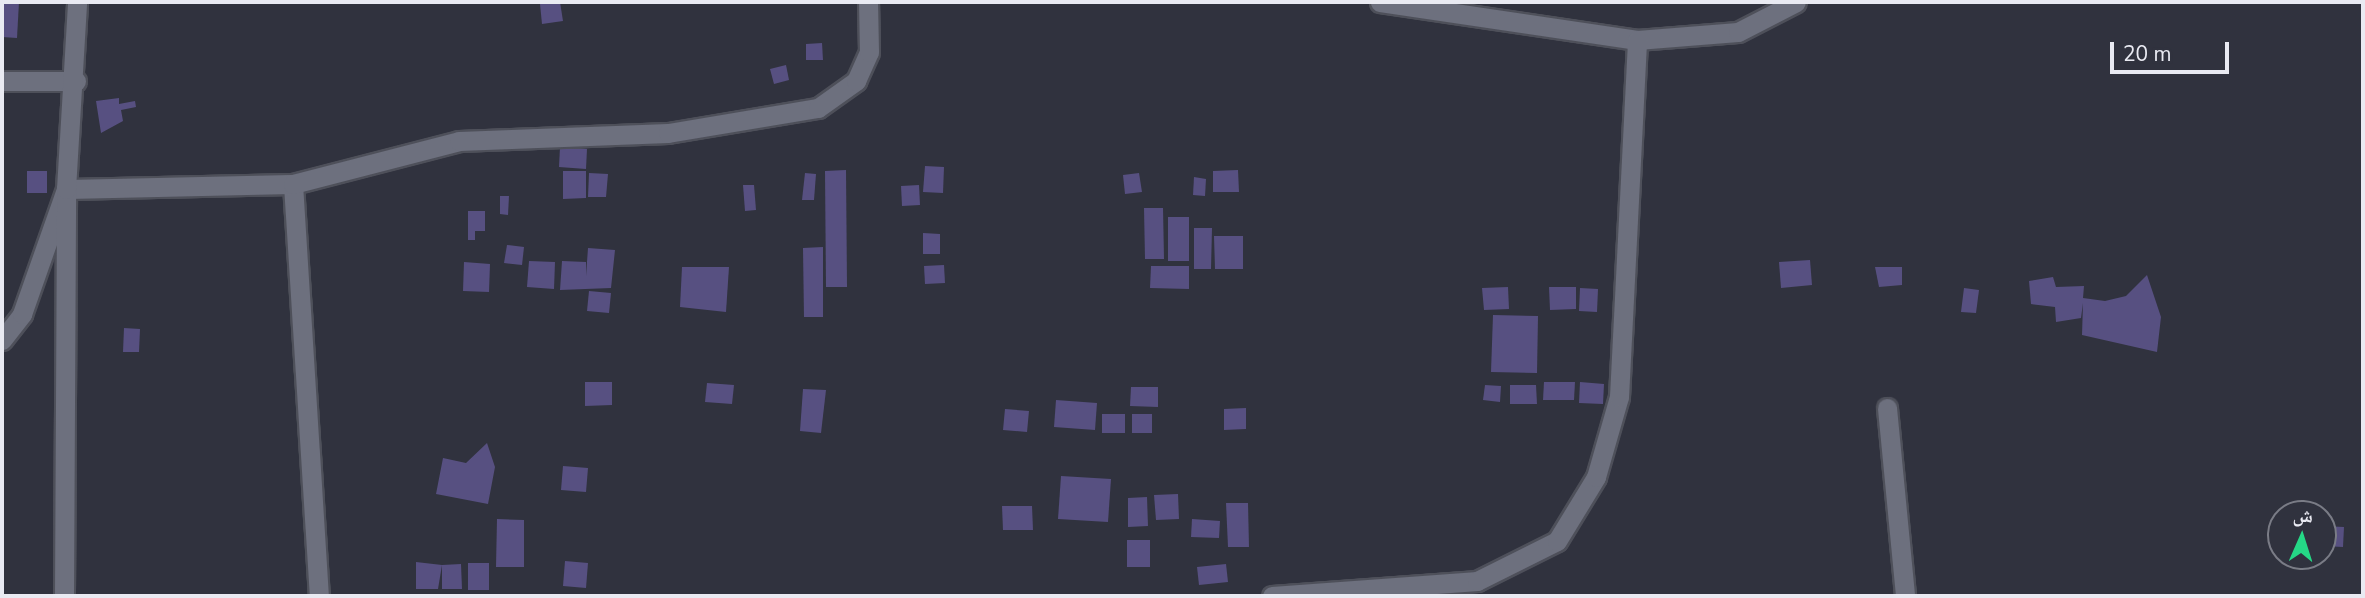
<!DOCTYPE html>
<meta charset="utf-8">
<style>
body{margin:0}
#map{position:relative;width:2365px;height:598px;overflow:hidden;background:#30323e;font-family:"Nunito Sans","Noto Naskh Arabic",sans-serif}
div>[style]{position:absolute}
.building>*{inset:0;background:#575081}
.roads{filter:drop-shadow(2px 0 #4e505a) drop-shadow(-2px 0 #4e505a) drop-shadow(0 2px #4e505a) drop-shadow(0 -2px #4e505a)}
.minor>*{height:19px;margin:-9.5px;padding:0 9.5px;transform-origin:9.5px;border-radius:9.5px;background:#6d707e}
span{translate:-50% -50%;white-space:nowrap;text-align:center;line-height:1.15;-webkit-text-stroke:5px #30323e;paint-order:stroke}
.frame{position:absolute;inset:0;border:4px solid #e9eaf2;pointer-events:none}
.north{position:absolute;left:2267px;top:500px;width:70px;height:70px;box-sizing:border-box;background:#30323e;border:2px solid #7a7c86;border-radius:50%;rotate:3deg;font-size:19px;font-weight:700;line-height:28px;text-align:center;color:#e9eaf2}
.north::after{content:'';display:block;margin:auto;width:24px;height:32px;background:#25d886;clip-path:polygon(50% 0,100% 100%,50% 72%,0 100%)}
.scale{position:absolute;left:2110px;top:42px;width:119px;height:32px;box-sizing:border-box;border:4px solid #e9eaf2;border-top:0;padding-left:9px;font-size:21px;line-height:24px;white-space:nowrap;color:#e9eaf2;-webkit-text-stroke:5px #30323e;paint-order:stroke}
</style>
<div id="map">
<div class="building">
<i style="clip-path:polygon(2px 2px,19px 2px,17px 38px,2px 37px)"></i>
<i style="clip-path:polygon(560px 2px,563px 21px,542px 24px,540px 4px)"></i>
<i style="clip-path:polygon(822px 43px,823px 60px,806px 60px,806px 44px)"></i>
<i style="clip-path:polygon(786px 65px,789px 80px,774px 84px,770px 69px)"></i>
<i style="clip-path:polygon(119px 98px,119px 104px,135px 101px,136px 107px,121px 110px,123px 121px,101px 133px,96px 101px)"></i>
<i style="clip-path:polygon(560px 147px,587px 149px,586px 169px,559px 167px)"></i>
<i style="clip-path:polygon(925px 166px,944px 167px,943px 193px,923px 192px)"></i>
<i style="clip-path:polygon(846px 170px,847px 287px,826px 287px,825px 171px)"></i>
<i style="clip-path:polygon(1238px 170px,1239px 192px,1213px 192px,1213px 171px)"></i>
<i style="clip-path:polygon(27px 171px,47px 171px,47px 193px,27px 193px)"></i>
<i style="clip-path:polygon(563px 171px,586px 171px,586px 198px,563px 199px)"></i>
<i style="clip-path:polygon(589px 173px,608px 174px,606px 197px,588px 197px)"></i>
<i style="clip-path:polygon(805px 173px,816px 174px,814px 200px,802px 200px)"></i>
<i style="clip-path:polygon(1139px 173px,1142px 192px,1125px 194px,1123px 175px)"></i>
<i style="clip-path:polygon(1194px 177px,1206px 179px,1205px 196px,1193px 195px)"></i>
<i style="clip-path:polygon(743px 185px,754px 185px,756px 210px,745px 211px)"></i>
<i style="clip-path:polygon(919px 185px,920px 205px,902px 206px,901px 186px)"></i>
<i style="clip-path:polygon(500px 196px,509px 196px,508px 215px,500px 214px)"></i>
<i style="clip-path:polygon(1144px 208px,1163px 208px,1164px 259px,1145px 259px)"></i>
<i style="clip-path:polygon(468px 211px,485px 211px,485px 231px,475px 231px,475px 240px,468px 240px)"></i>
<i style="clip-path:polygon(1168px 217px,1189px 217px,1189px 261px,1168px 261px)"></i>
<i style="clip-path:polygon(1194px 228px,1212px 228px,1211px 269px,1194px 269px)"></i>
<i style="clip-path:polygon(923px 233px,940px 234px,940px 254px,923px 254px)"></i>
<i style="clip-path:polygon(1214px 236px,1243px 236px,1243px 269px,1215px 269px)"></i>
<i style="clip-path:polygon(507px 245px,524px 247px,522px 265px,504px 263px)"></i>
<i style="clip-path:polygon(823px 247px,823px 317px,804px 317px,803px 248px)"></i>
<i style="clip-path:polygon(588px 248px,615px 250px,611px 288px,560px 290px,562px 261px,586px 262px,586px 276px)"></i>
<i style="clip-path:polygon(1810px 260px,1812px 285px,1781px 288px,1779px 262px)"></i>
<i style="clip-path:polygon(529px 261px,555px 262px,554px 289px,527px 287px)"></i>
<i style="clip-path:polygon(464px 262px,490px 264px,489px 292px,463px 291px)"></i>
<i style="clip-path:polygon(944px 265px,945px 283px,925px 284px,924px 266px)"></i>
<i style="clip-path:polygon(1151px 266px,1189px 266px,1189px 289px,1150px 288px)"></i>
<i style="clip-path:polygon(682px 267px,729px 267px,726px 312px,680px 307px)"></i>
<i style="clip-path:polygon(1875px 267px,1902px 267px,1902px 285px,1879px 287px)"></i>
<i style="clip-path:polygon(2147px 275px,2161px 317px,2157px 352px,2082px 335px,2083px 303px,2081px 318px,2056px 322px,2055px 307px,2031px 304px,2029px 281px,2053px 277px,2056px 287px,2084px 286px,2083px 298px,2105px 301px,2126px 296px)"></i>
<i style="clip-path:polygon(1508px 287px,1509px 309px,1484px 310px,1482px 288px)"></i>
<i style="clip-path:polygon(1549px 287px,1576px 287px,1576px 309px,1550px 310px)"></i>
<i style="clip-path:polygon(1580px 288px,1598px 289px,1597px 312px,1579px 311px)"></i>
<i style="clip-path:polygon(1964px 288px,1979px 290px,1976px 313px,1961px 312px)"></i>
<i style="clip-path:polygon(589px 291px,611px 293px,609px 313px,587px 311px)"></i>
<i style="clip-path:polygon(1493px 315px,1538px 316px,1537px 373px,1491px 372px)"></i>
<i style="clip-path:polygon(124px 328px,140px 329px,139px 352px,123px 352px)"></i>
<i style="clip-path:polygon(585px 382px,612px 382px,612px 405px,585px 406px)"></i>
<i style="clip-path:polygon(1544px 382px,1575px 382px,1574px 400px,1543px 400px)"></i>
<i style="clip-path:polygon(1580px 382px,1604px 384px,1603px 404px,1579px 403px)"></i>
<i style="clip-path:polygon(707px 383px,734px 385px,732px 404px,705px 402px)"></i>
<i style="clip-path:polygon(1485px 385px,1501px 386px,1500px 402px,1483px 400px)"></i>
<i style="clip-path:polygon(1510px 385px,1536px 385px,1537px 404px,1510px 404px)"></i>
<i style="clip-path:polygon(1131px 387px,1158px 387px,1158px 407px,1130px 406px)"></i>
<i style="clip-path:polygon(803px 389px,826px 390px,821px 433px,800px 431px)"></i>
<i style="clip-path:polygon(1056px 400px,1097px 403px,1095px 430px,1054px 427px)"></i>
<i style="clip-path:polygon(1246px 408px,1246px 429px,1224px 430px,1224px 409px)"></i>
<i style="clip-path:polygon(1005px 409px,1029px 411px,1027px 432px,1003px 430px)"></i>
<i style="clip-path:polygon(1102px 414px,1125px 414px,1125px 433px,1102px 433px)"></i>
<i style="clip-path:polygon(1132px 414px,1152px 414px,1152px 433px,1132px 433px)"></i>
<i style="clip-path:polygon(487px 443px,495px 467px,488px 504px,436px 494px,443px 458px,466px 463px)"></i>
<i style="clip-path:polygon(563px 466px,588px 468px,586px 492px,561px 490px)"></i>
<i style="clip-path:polygon(1061px 476px,1111px 479px,1108px 522px,1058px 519px)"></i>
<i style="clip-path:polygon(1178px 494px,1179px 519px,1156px 520px,1154px 495px)"></i>
<i style="clip-path:polygon(1147px 497px,1148px 526px,1128px 527px,1128px 498px)"></i>
<i style="clip-path:polygon(1226px 503px,1248px 503px,1249px 547px,1228px 547px)"></i>
<i style="clip-path:polygon(1002px 506px,1032px 506px,1033px 530px,1003px 530px)"></i>
<i style="clip-path:polygon(497px 519px,524px 520px,524px 567px,496px 567px)"></i>
<i style="clip-path:polygon(1192px 519px,1220px 521px,1219px 538px,1191px 537px)"></i>
<i style="clip-path:polygon(2323px 526px,2344px 527px,2343px 547px,2323px 546px)"></i>
<i style="clip-path:polygon(1127px 540px,1150px 540px,1150px 567px,1127px 567px)"></i>
<i style="clip-path:polygon(565px 561px,588px 563px,586px 588px,563px 586px)"></i>
<i style="clip-path:polygon(416px 562px,442px 565px,438px 589px,416px 589px)"></i>
<i style="clip-path:polygon(468px 563px,489px 563px,489px 590px,468px 590px)"></i>
<i style="clip-path:polygon(461px 564px,462px 589px,442px 589px,442px 565px)"></i>
<i style="clip-path:polygon(1226px 564px,1228px 582px,1199px 585px,1197px 567px)"></i>
</div>
<div class="roads">
<div class="minor">
<i style="left:1380px;top:2px;width:260px;rotate:8.4deg"></i>
<i style="left:1637px;top:40px;width:101px;rotate:-4.5deg"></i>
<i style="left:1738px;top:32px;width:65px;rotate:-27.3deg"></i>
<i style="left:2px;top:81px;width:74px"></i>
<i style="left:293px;top:184px;width:413px;rotate:86.4deg"></i>
<i style="left:2px;top:340px;width:33px;rotate:-52deg"></i>
<i style="left:22px;top:314px;width:133px;rotate:-70.6deg"></i>
<i style="left:66px;top:189px;width:227px;rotate:-1.3deg"></i>
<i style="left:293px;top:184px;width:171px;rotate:-14.5deg"></i>
<i style="left:459px;top:141px;width:209px;rotate:-2.2deg"></i>
<i style="left:668px;top:133px;width:152px;rotate:-9.5deg"></i>
<i style="left:818px;top:108px;width:47px;rotate:-35.4deg"></i>
<i style="left:856px;top:81px;width:32px;rotate:-66deg"></i>
<i style="left:869px;top:52px;width:50px;rotate:-91.1deg"></i>
<i style="left:1887px;top:408px;width:189px;rotate:84.5deg"></i>
<i style="left:64px;top:596px;width:407px;rotate:-89.7deg"></i>
<i style="left:66px;top:189px;width:187px;rotate:-86.6deg"></i>
<i style="left:1272px;top:596px;width:206px;rotate:-4.2deg"></i>
<i style="left:1477px;top:581px;width:89px;rotate:-26.6deg"></i>
<i style="left:1557px;top:541px;width:75px;rotate:-58.6deg"></i>
<i style="left:1596px;top:477px;width:83px;rotate:-74deg"></i>
<i style="left:1619px;top:397px;width:357px;rotate:-87.1deg"></i>
</div>
</div>
<div class="frame"></div>
<div class="north">ش</div>
<div class="scale">20 m</div>
</div>
